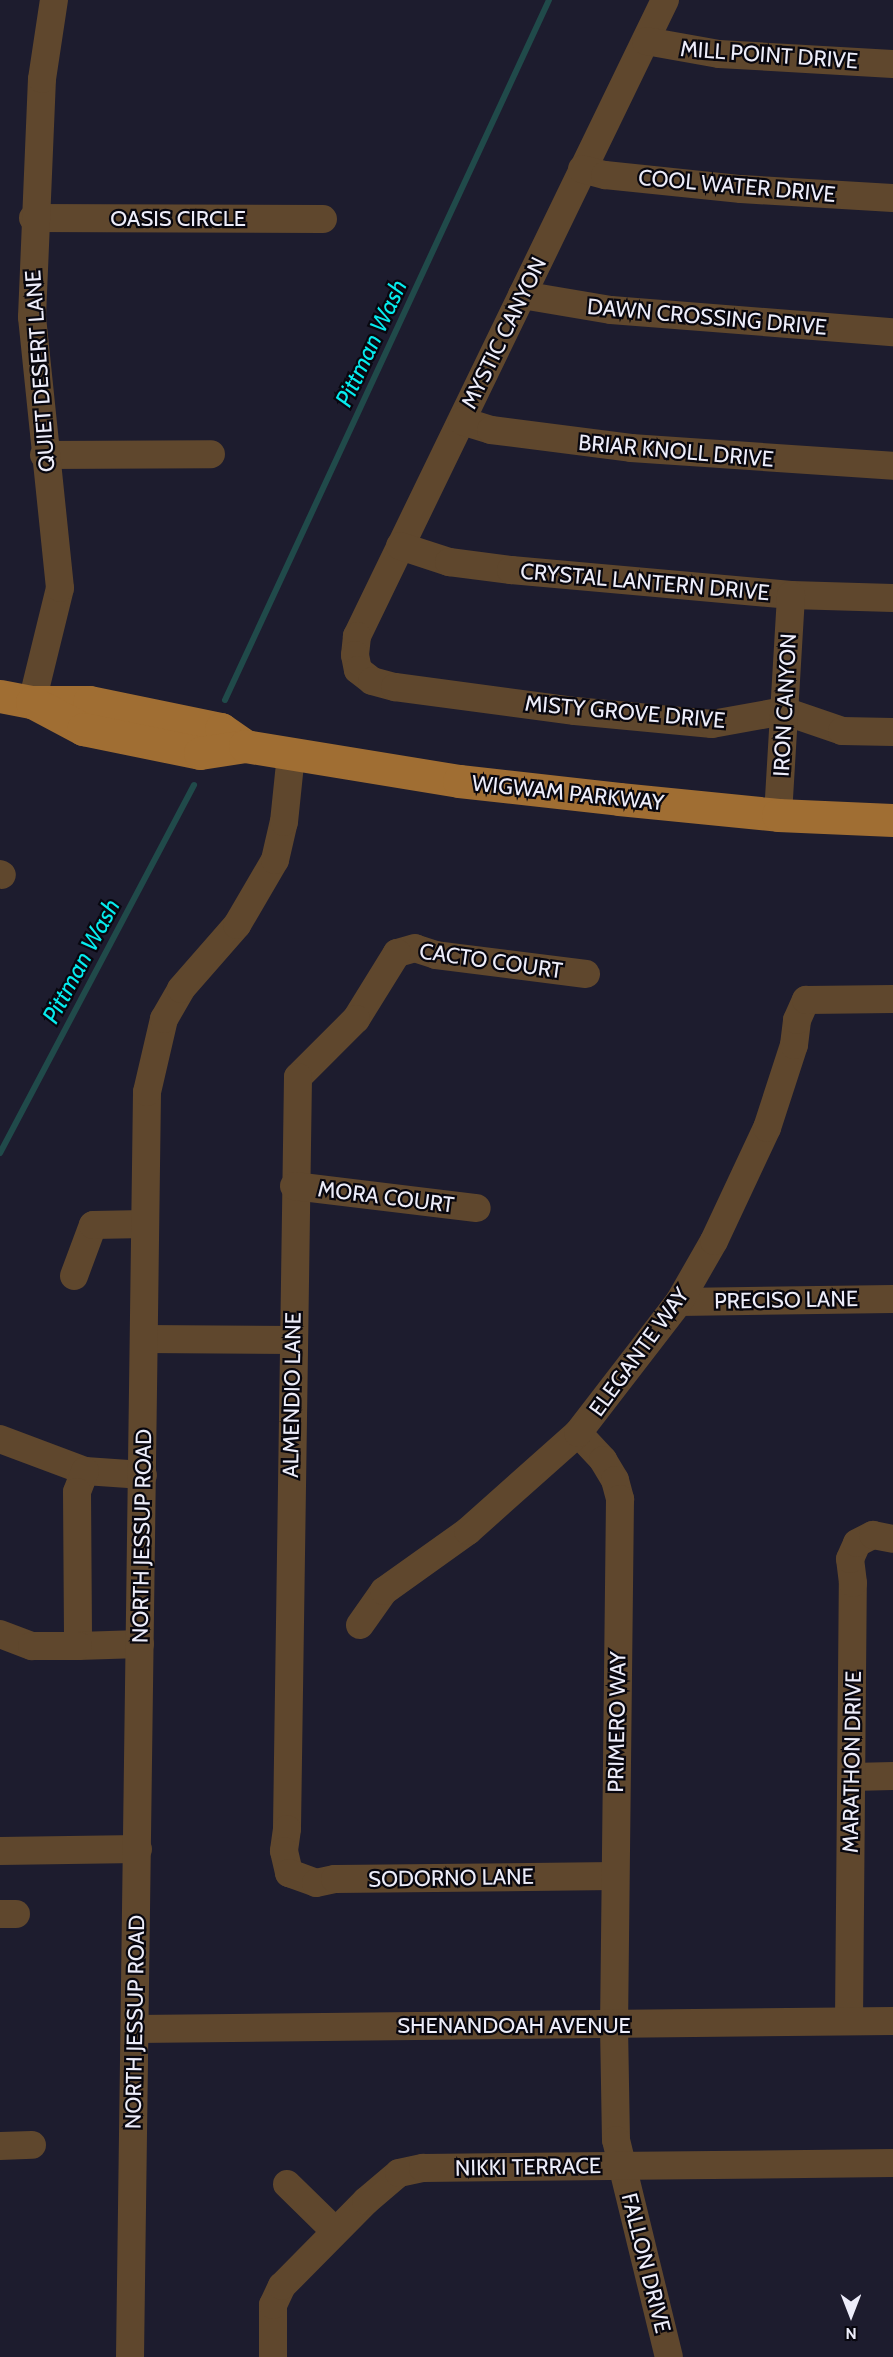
<!DOCTYPE html>
<style>
body{margin:0}
#map{position:relative;width:893px;height:2357px;overflow:hidden;background:#1d1c2e;font-family:Cabin,sans-serif}
div>[style]{position:absolute}
.stream>*{height:6px;margin:-3px;padding:0 3px;transform-origin:3px;border-radius:3px;background:#204a4a}
.minor>*{height:28px;margin:-14px;padding:0 14px;transform-origin:14px;border-radius:14px;background:#5f472d}
.major>*{height:33px;margin:-16.5px;padding:0 16.5px;transform-origin:16.5px;border-radius:16.5px;background:#a06e33}
span{translate:-50% -50%;white-space:nowrap;text-align:center;line-height:1.15;-webkit-text-stroke:4.5px #08070f;paint-order:stroke}
.street-label{font-size:22px;color:#ededfa}
.water-label{font-size:24px;color:#06ecee;font-style:italic}
.north{position:absolute;left:821px;top:2285px;width:60px;height:60px;-webkit-text-stroke:4px #08070f;paint-order:stroke;rotate:180deg;font-size:16px;font-weight:700;line-height:24px;text-align:center;color:#ededfa}
.north::after{content:'';display:block;margin:auto;width:21px;height:27px;background:#ededfa;clip-path:polygon(50% 0,100% 100%,50% 72%,0 100%)}
</style>
<div id="map">
<div class="stream">
<i style="left:225px;top:700px;width:771px;rotate:-65.16deg"></i>
<i style="left:0;top:1153px;width:416px;rotate:-62.2deg"></i>
</div>
<div class="minor">
<i style="left:665px;top:0;width:707px;rotate:115.84deg"></i>
<i style="left:357px;top:636px;width:19px;rotate:96deg"></i>
<i style="left:355px;top:655px;width:15px;rotate:79deg"></i>
<i style="left:358px;top:670px;width:18px;rotate:38deg"></i>
<i style="left:372px;top:681px;width:24px;rotate:15deg"></i>
<i style="left:395px;top:687px;width:182px;rotate:7.6deg"></i>
<i style="left:575px;top:711px;width:138px;rotate:5.4deg"></i>
<i style="left:712px;top:724px;width:73px;rotate:-10.2deg"></i>
<i style="left:784px;top:711px;width:61px;rotate:19deg"></i>
<i style="left:842px;top:731px;width:51px;rotate:1.1deg"></i>
<i style="left:646px;top:41px;width:74px;rotate:10.1deg"></i>
<i style="left:719px;top:54px;width:174px;rotate:3.3deg"></i>
<i style="left:582px;top:169px;width:24px;rotate:15deg"></i>
<i style="left:605px;top:175px;width:137px;rotate:5.9deg"></i>
<i style="left:741px;top:189px;width:152px;rotate:3.4deg"></i>
<i style="left:33px;top:218px;width:290px;rotate:0.2deg"></i>
<i style="left:522px;top:295px;width:90px;rotate:9.6deg"></i>
<i style="left:611px;top:310px;width:283px;rotate:4.5deg"></i>
<i style="left:462px;top:421px;width:30px;rotate:17deg"></i>
<i style="left:491px;top:430px;width:141px;rotate:7.3deg"></i>
<i style="left:631px;top:448px;width:263px;rotate:3.9deg"></i>
<i style="left:44px;top:455px;width:167px;rotate:-0.3deg"></i>
<i style="left:400px;top:546px;width:52px;rotate:18.1deg"></i>
<i style="left:449px;top:562px;width:63px;rotate:7.4deg"></i>
<i style="left:511px;top:570px;width:281px;rotate:5.1deg"></i>
<i style="left:791px;top:595px;width:102px;rotate:1.7deg"></i>
<i style="left:32px;top:702px;width:117px;rotate:-76.2deg"></i>
<i style="left:60px;top:588px;width:272px;rotate:-95.9deg"></i>
<i style="left:32px;top:317px;width:238px;rotate:-87.6deg"></i>
<i style="left:42px;top:79px;width:80px;rotate:-81.4deg"></i>
<i style="left:778px;top:815px;width:220px;rotate:-86.6deg"></i>
<i style="left:0;top:874px;width:2px;rotate:27deg"></i>
<i style="left:586px;top:974px;width:151px;rotate:-172.8deg"></i>
<i style="left:436px;top:955px;width:22px;rotate:-162deg"></i>
<i style="left:415px;top:948px;width:19px;rotate:164deg"></i>
<i style="left:397px;top:953px;width:78px;rotate:121.8deg"></i>
<i style="left:356px;top:1019px;width:82px;rotate:135deg"></i>
<i style="left:298px;top:1077px;width:752px;rotate:90.84deg"></i>
<i style="left:287px;top:1829px;width:22px;rotate:98deg"></i>
<i style="left:284px;top:1851px;width:23px;rotate:77deg"></i>
<i style="left:289px;top:1873px;width:29px;rotate:20deg"></i>
<i style="left:316px;top:1883px;width:19px;rotate:-12deg"></i>
<i style="left:335px;top:1879px;width:280px;rotate:-0.6deg"></i>
<i style="left:294px;top:1186px;width:184px;rotate:6.9deg"></i>
<i style="left:74px;top:1276px;width:54px;rotate:-69.6deg"></i>
<i style="left:93px;top:1225px;width:52px;rotate:-1.1deg"></i>
<i style="left:679px;top:1302px;width:214px;rotate:-0.8deg"></i>
<i style="left:144px;top:1339px;width:148px;rotate:0.4deg"></i>
<i style="left:578px;top:1433px;width:37px;rotate:47deg"></i>
<i style="left:603px;top:1460px;width:23px;rotate:59deg"></i>
<i style="left:615px;top:1480px;width:20px;rotate:75deg"></i>
<i style="left:620px;top:1499px;width:527px;rotate:90.65deg"></i>
<i style="left:614px;top:2026px;width:114px;rotate:89deg"></i>
<i style="left:616px;top:2140px;width:223px;rotate:76.3deg"></i>
<i style="left:0;top:1439px;width:91px;rotate:20.6deg"></i>
<i style="left:85px;top:1471px;width:58px;rotate:3.9deg"></i>
<i style="left:85px;top:1471px;width:22px;rotate:111deg"></i>
<i style="left:77px;top:1492px;width:154px;rotate:89.6deg"></i>
<i style="left:78px;top:1646px;width:62px;rotate:-1.8deg"></i>
<i style="left:360px;top:1625px;width:42px;rotate:-54.8deg"></i>
<i style="left:384px;top:1591px;width:103px;rotate:-35.5deg"></i>
<i style="left:468px;top:1531px;width:147px;rotate:-41.7deg"></i>
<i style="left:578px;top:1433px;width:165px;rotate:-52.4deg"></i>
<i style="left:679px;top:1302px;width:70px;rotate:-60.2deg"></i>
<i style="left:714px;top:1241px;width:125px;rotate:-64.9deg"></i>
<i style="left:767px;top:1128px;width:87px;rotate:-72deg"></i>
<i style="left:794px;top:1045px;width:25px;rotate:-83deg"></i>
<i style="left:797px;top:1020px;width:22px;rotate:-66deg"></i>
<i style="left:806px;top:1000px;width:87px;rotate:-0.7deg"></i>
<i style="left:0;top:1634px;width:34px;rotate:21deg"></i>
<i style="left:32px;top:1646px;width:46px"></i>
<i style="left:852px;top:1777px;width:41px;rotate:-1.4deg"></i>
<i style="left:0;top:1851px;width:138px;rotate:-0.8deg"></i>
<i style="left:0;top:1914px;width:16px"></i>
<i style="left:849px;top:2021px;width:438px;rotate:-89.5deg"></i>
<i style="left:853px;top:1583px;width:24px;rotate:-97deg"></i>
<i style="left:850px;top:1559px;width:17px;rotate:-66deg"></i>
<i style="left:857px;top:1543px;width:18px;rotate:-27deg"></i>
<i style="left:873px;top:1535px;width:20px;rotate:11deg"></i>
<i style="left:136px;top:2029px;width:757px;rotate:-0.61deg"></i>
<i style="left:0;top:2146px;width:32px;rotate:-2deg"></i>
<i style="left:287px;top:2184px;width:67px;rotate:44.4deg"></i>
<i style="left:130px;top:2357px;width:1265px;rotate:-89.23deg"></i>
<i style="left:147px;top:1092px;width:75px;rotate:-76.9deg"></i>
<i style="left:164px;top:1019px;width:34px;rotate:-60deg"></i>
<i style="left:181px;top:989px;width:85px;rotate:-48.8deg"></i>
<i style="left:237px;top:925px;width:75px;rotate:-59.7deg"></i>
<i style="left:275px;top:860px;width:39px;rotate:-77deg"></i>
<i style="left:284px;top:822px;width:68px;rotate:-84.1deg"></i>
<i style="left:273px;top:2357px;width:52px;rotate:-90deg"></i>
<i style="left:273px;top:2305px;width:21px;rotate:-65deg"></i>
<i style="left:282px;top:2286px;width:120px;rotate:-45.3deg"></i>
<i style="left:366px;top:2201px;width:43px;rotate:-40.3deg"></i>
<i style="left:399px;top:2173px;width:25px;rotate:-12deg"></i>
<i style="left:423px;top:2168px;width:470px;rotate:-0.6deg"></i>
</div>
<div class="major">
<i style="left:0;top:696px;width:33px;rotate:11deg"></i>
<i style="left:32px;top:702px;width:57px"></i>
<i style="left:89px;top:702px;width:135px;rotate:11.6deg"></i>
<i style="left:221px;top:729px;width:29px;rotate:35deg"></i>
<i style="left:32px;top:702px;width:58px;rotate:27.9deg"></i>
<i style="left:83px;top:729px;width:119px;rotate:11.6deg"></i>
<i style="left:200px;top:753px;width:46px;rotate:-8.8deg"></i>
<i style="left:245px;top:746px;width:217px;rotate:9.3deg"></i>
<i style="left:459px;top:781px;width:161px;rotate:6.4deg"></i>
<i style="left:619px;top:799px;width:160px;rotate:5.7deg"></i>
<i style="left:778px;top:815px;width:115px;rotate:2.5deg"></i>
</div>
<div class="street-label">
<span style="left:769px;top:55px;rotate:4deg">MILL POINT DRIVE</span>
<span style="left:737px;top:186px;rotate:5deg">COOL WATER DRIVE</span>
<span style="left:178px;top:219px">OASIS CIRCLE</span>
<span style="left:707px;top:317px;rotate:5deg">DAWN CROSSING DRIVE</span>
<span style="left:504px;top:333px;rotate:-64deg">MYSTIC CANYON</span>
<span style="left:40px;top:371px;rotate:-94deg">QUIET DESERT LANE</span>
<span style="left:676px;top:451px;rotate:5deg">BRIAR KNOLL DRIVE</span>
<span style="left:645px;top:582px;rotate:5deg">CRYSTAL LANTERN DRIVE</span>
<span style="left:785px;top:705px;rotate:-87deg">IRON CANYON</span>
<span style="left:625px;top:712px;rotate:5deg">MISTY GROVE DRIVE</span>
<span style="left:568px;top:793px;rotate:6deg">WIGWAM PARKWAY</span>
<span style="left:491px;top:961px;rotate:8deg">CACTO COURT</span>
<span style="left:386px;top:1197px;rotate:7deg">MORA COURT</span>
<span style="left:786px;top:1300px;rotate:-1deg">PRECISO LANE</span>
<span style="left:639px;top:1352px;rotate:-54deg">ELEGANTE WAY</span>
<span style="left:292px;top:1395px;rotate:-89deg">ALMENDIO LANE</span>
<span style="left:142px;top:1536px;rotate:-89deg">NORTH JESSUP ROAD</span>
<span style="left:617px;top:1722px;rotate:-89deg">PRIMERO WAY</span>
<span style="left:852px;top:1762px;rotate:-89deg">MARATHON DRIVE</span>
<span style="left:451px;top:1878px;rotate:-1deg">SODORNO LANE</span>
<span style="left:135px;top:2022px;rotate:-89deg">NORTH JESSUP ROAD</span>
<span style="left:514px;top:2026px">SHENANDOAH AVENUE</span>
<span style="left:528px;top:2167px;rotate:-1deg">NIKKI TERRACE</span>
<span style="left:646px;top:2263px;rotate:76deg">FALLON DRIVE</span>
</div>
<div class="water-label">
<span style="left:371px;top:343px;rotate:-65deg">Pittman Wash</span>
<span style="left:81px;top:961px;rotate:-62deg">Pittman Wash</span>
</div>
<div class="north">N</div>
</div>
